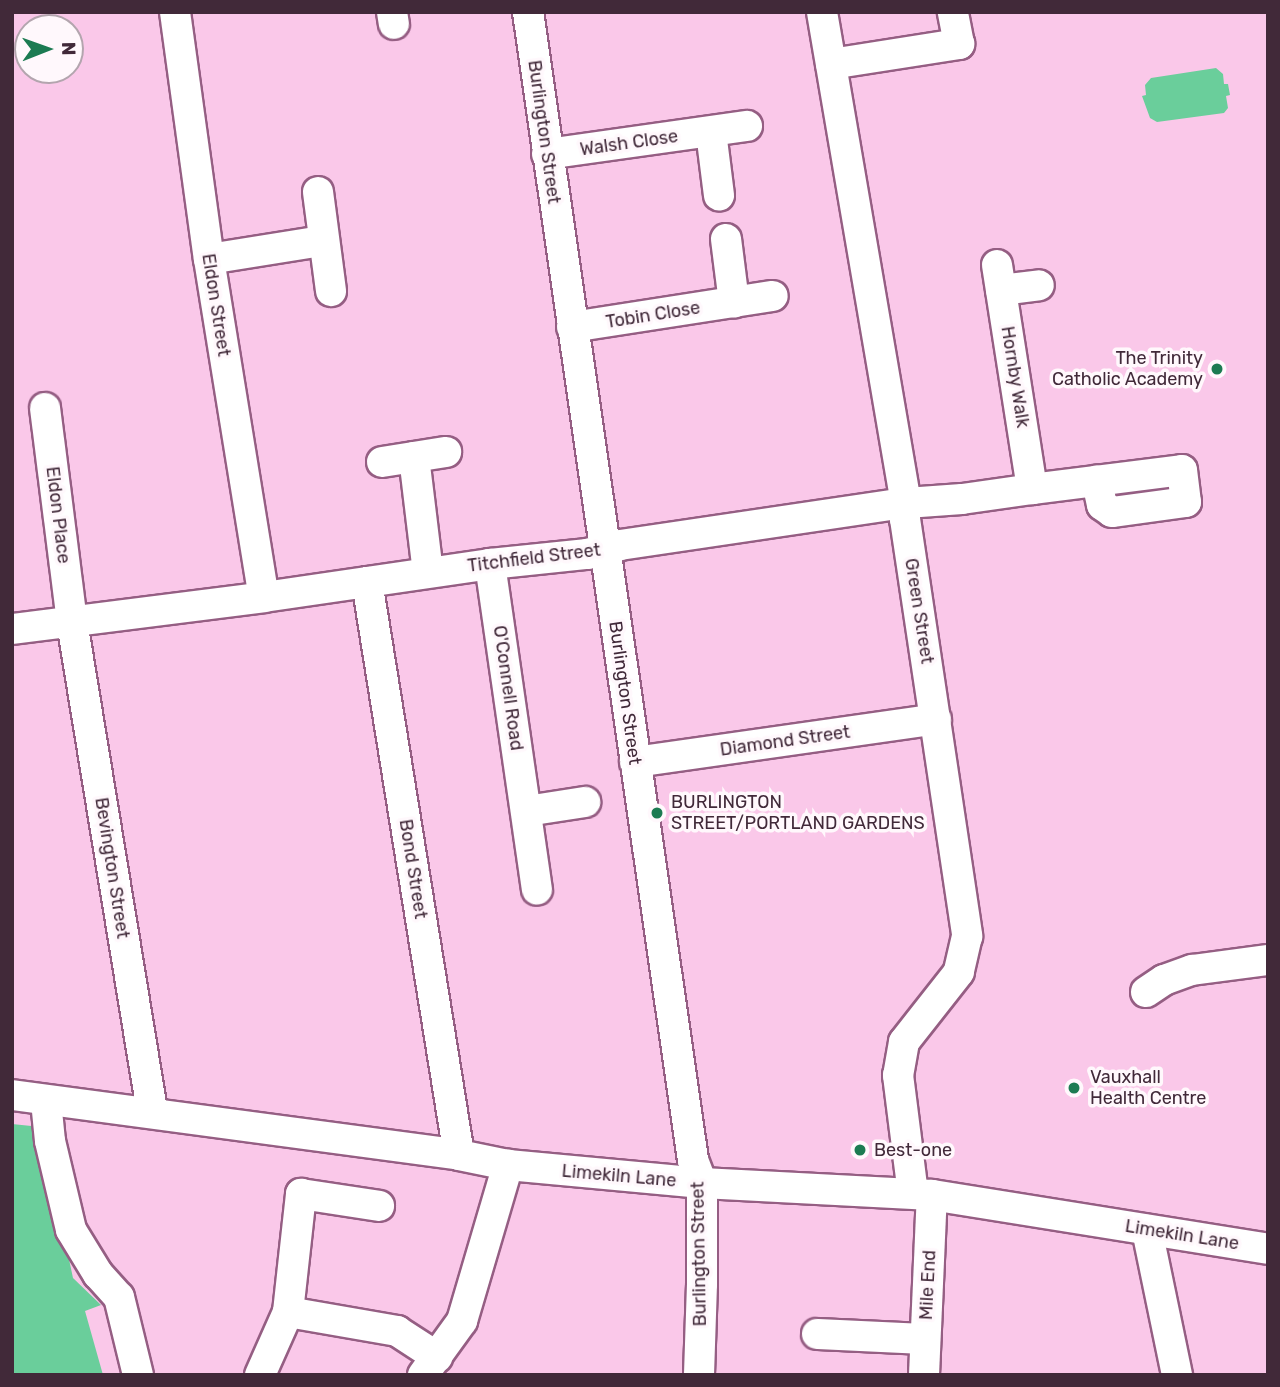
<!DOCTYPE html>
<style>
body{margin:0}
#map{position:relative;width:1280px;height:1387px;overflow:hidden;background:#fac8e9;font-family:Rubik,sans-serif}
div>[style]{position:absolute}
.green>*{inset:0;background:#6ace9b}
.roads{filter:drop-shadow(2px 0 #955e83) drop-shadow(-2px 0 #955e83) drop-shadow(0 2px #955e83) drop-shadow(0 -2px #955e83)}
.minor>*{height:30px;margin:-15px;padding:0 15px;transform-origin:15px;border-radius:15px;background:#fff}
.dots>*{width:19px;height:19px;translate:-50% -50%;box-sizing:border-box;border:4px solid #fff8fc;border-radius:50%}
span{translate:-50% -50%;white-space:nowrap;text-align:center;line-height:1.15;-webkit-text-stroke:7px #fff8fc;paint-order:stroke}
.street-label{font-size:18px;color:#412939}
.poi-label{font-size:18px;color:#412939}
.right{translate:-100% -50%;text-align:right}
.left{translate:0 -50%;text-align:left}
.frame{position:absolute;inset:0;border:14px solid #412939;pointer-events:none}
.north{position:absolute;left:14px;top:14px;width:70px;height:70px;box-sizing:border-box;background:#fff8fc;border:2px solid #b3a5ae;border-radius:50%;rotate:89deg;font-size:19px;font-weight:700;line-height:28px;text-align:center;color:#412939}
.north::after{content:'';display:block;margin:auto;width:24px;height:32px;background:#1c7b52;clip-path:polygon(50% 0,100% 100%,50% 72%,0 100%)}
</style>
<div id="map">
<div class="green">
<i style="clip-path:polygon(1216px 68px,1223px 74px,1224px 84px,1228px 84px,1230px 95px,1226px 96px,1228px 108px,1224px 113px,1157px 122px,1150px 118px,1142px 96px,1146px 95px,1145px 85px,1151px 78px)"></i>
<i style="clip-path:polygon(12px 1124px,41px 1127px,73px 1278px,101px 1305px,85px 1311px,103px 1375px,12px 1375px)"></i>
</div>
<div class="roads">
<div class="minor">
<i style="left:175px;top:12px;width:249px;rotate:82.2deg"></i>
<i style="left:209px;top:259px;width:342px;rotate:80.8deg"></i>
<i style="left:392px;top:12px;width:12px;rotate:81deg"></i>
<i style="left:528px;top:12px;width:1160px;rotate:81.82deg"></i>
<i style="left:693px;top:1160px;width:25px;rotate:69deg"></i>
<i style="left:702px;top:1183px;width:101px;rotate:90deg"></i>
<i style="left:702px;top:1284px;width:91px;rotate:91.9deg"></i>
<i style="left:822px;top:12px;width:498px;rotate:80.3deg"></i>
<i style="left:906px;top:503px;width:16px;rotate:94deg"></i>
<i style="left:905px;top:519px;width:422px;rotate:81.5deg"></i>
<i style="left:967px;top:936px;width:37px;rotate:103deg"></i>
<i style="left:959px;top:972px;width:89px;rotate:128.2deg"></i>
<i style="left:904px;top:1042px;width:34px;rotate:100deg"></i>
<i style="left:898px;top:1075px;width:119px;rotate:82.8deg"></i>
<i style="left:831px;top:64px;width:130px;rotate:-8.9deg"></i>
<i style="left:959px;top:44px;width:33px;rotate:-101deg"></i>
<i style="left:711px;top:132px;width:64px;rotate:82.8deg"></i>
<i style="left:547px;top:154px;width:202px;rotate:-8deg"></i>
<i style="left:318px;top:192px;width:100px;rotate:82.5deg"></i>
<i style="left:726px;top:239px;width:64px;rotate:82.8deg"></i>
<i style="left:209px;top:259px;width:114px;rotate:-9.1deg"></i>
<i style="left:997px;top:265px;width:227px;rotate:81.1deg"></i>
<i style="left:1001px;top:290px;width:38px;rotate:-7deg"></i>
<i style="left:572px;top:327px;width:203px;rotate:-8.8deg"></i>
<i style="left:45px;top:408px;width:216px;rotate:82.8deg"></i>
<i style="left:72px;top:622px;width:497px;rotate:80.7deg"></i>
<i style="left:414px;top:457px;width:116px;rotate:83.1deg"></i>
<i style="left:382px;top:462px;width:65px;rotate:-8.9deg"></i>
<i style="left:490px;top:564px;width:329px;rotate:81.8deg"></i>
<i style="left:367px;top:582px;width:580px;rotate:80.88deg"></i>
<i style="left:12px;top:629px;width:254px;rotate:-7.2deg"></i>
<i style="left:264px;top:597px;width:228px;rotate:-8.3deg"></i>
<i style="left:490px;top:564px;width:98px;rotate:-5.9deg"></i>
<i style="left:587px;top:554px;width:34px;rotate:-15deg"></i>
<i style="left:620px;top:545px;width:289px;rotate:-8.4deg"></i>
<i style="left:906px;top:503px;width:56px;rotate:-4.1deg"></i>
<i style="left:962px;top:499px;width:71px;rotate:-8.1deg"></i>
<i style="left:1032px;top:489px;width:151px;rotate:-7.2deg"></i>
<i style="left:1182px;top:470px;width:32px;rotate:83deg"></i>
<i style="left:1186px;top:502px;width:75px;rotate:172.3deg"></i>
<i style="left:1112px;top:512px;width:12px;rotate:-145deg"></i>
<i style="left:1102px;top:505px;width:25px;rotate:-102deg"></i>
<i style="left:635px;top:762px;width:304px;rotate:-8.1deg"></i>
<i style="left:527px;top:811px;width:59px;rotate:-8.8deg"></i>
<i style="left:1146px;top:992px;width:22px;rotate:-34deg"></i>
<i style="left:1164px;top:980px;width:30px;rotate:-20deg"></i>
<i style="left:1192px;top:970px;width:77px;rotate:-7.5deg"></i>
<i style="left:12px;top:1095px;width:451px;rotate:7.6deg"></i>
<i style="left:459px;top:1155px;width:50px;rotate:11.5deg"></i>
<i style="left:508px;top:1165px;width:195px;rotate:5.3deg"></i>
<i style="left:702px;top:1183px;width:230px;rotate:3deg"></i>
<i style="left:932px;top:1195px;width:340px;rotate:9.1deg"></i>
<i style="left:46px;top:1101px;width:40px;rotate:84.3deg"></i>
<i style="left:50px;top:1141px;width:91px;rotate:76.7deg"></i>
<i style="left:71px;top:1230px;width:52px;rotate:58.5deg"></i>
<i style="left:98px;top:1274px;width:31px;rotate:48deg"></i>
<i style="left:119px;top:1297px;width:80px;rotate:76.3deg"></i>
<i style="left:1147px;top:1230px;width:148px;rotate:78.3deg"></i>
<i style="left:288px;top:1312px;width:111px;rotate:9.9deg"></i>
<i style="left:397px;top:1331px;width:48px;rotate:33deg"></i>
<i style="left:817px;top:1334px;width:108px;rotate:2.7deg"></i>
<i style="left:260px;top:1375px;width:69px;rotate:-66deg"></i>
<i style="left:288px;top:1312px;width:119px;rotate:-83.7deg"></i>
<i style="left:301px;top:1194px;width:79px;rotate:8.7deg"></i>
<i style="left:423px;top:1375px;width:67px;rotate:-54.2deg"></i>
<i style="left:462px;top:1321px;width:163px;rotate:-73.6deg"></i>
<i style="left:924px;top:1375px;width:180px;rotate:-87.5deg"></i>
</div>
</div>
<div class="dots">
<i style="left:1217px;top:369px;background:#1c7b52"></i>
<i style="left:657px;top:813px;background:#1c7b52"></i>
<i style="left:1074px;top:1088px;background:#1c7b52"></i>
<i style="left:860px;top:1150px;background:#1c7b52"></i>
</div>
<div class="street-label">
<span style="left:544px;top:132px;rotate:82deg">Burlington Street</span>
<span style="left:629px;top:143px;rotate:-8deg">Walsh Close</span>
<span style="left:216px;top:305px;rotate:81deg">Eldon Street</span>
<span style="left:653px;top:315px;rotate:-9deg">Tobin Close</span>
<span style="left:1015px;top:377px;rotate:81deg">Hornby Walk</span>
<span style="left:58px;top:515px;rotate:83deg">Eldon Place</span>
<span style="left:534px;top:558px;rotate:-7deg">Titchfield Street</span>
<span style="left:919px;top:611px;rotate:81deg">Green Street</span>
<span style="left:508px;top:688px;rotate:82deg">O'Connell Road</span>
<span style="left:625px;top:693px;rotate:82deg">Burlington Street</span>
<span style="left:785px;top:741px;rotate:-8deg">Diamond Street</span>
<span style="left:112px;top:868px;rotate:81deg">Bevington Street</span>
<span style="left:413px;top:869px;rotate:81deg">Bond Street</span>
<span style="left:619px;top:1176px;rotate:5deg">Limekiln Lane</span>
<span style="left:1182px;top:1235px;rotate:9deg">Limekiln Lane</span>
<span style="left:699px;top:1254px;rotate:-91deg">Burlington Street</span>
<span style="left:928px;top:1285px;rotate:-87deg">Mile End</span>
</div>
<div class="poi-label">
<span class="right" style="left:1203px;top:369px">The Trinity<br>Catholic Academy</span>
<span class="left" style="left:671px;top:813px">BURLINGTON<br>STREET/PORTLAND GARDENS</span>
<span class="left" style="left:1090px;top:1088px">Vauxhall<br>Health Centre</span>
<span class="left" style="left:874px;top:1150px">Best-one</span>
</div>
<div class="frame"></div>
<div class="north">N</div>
</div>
